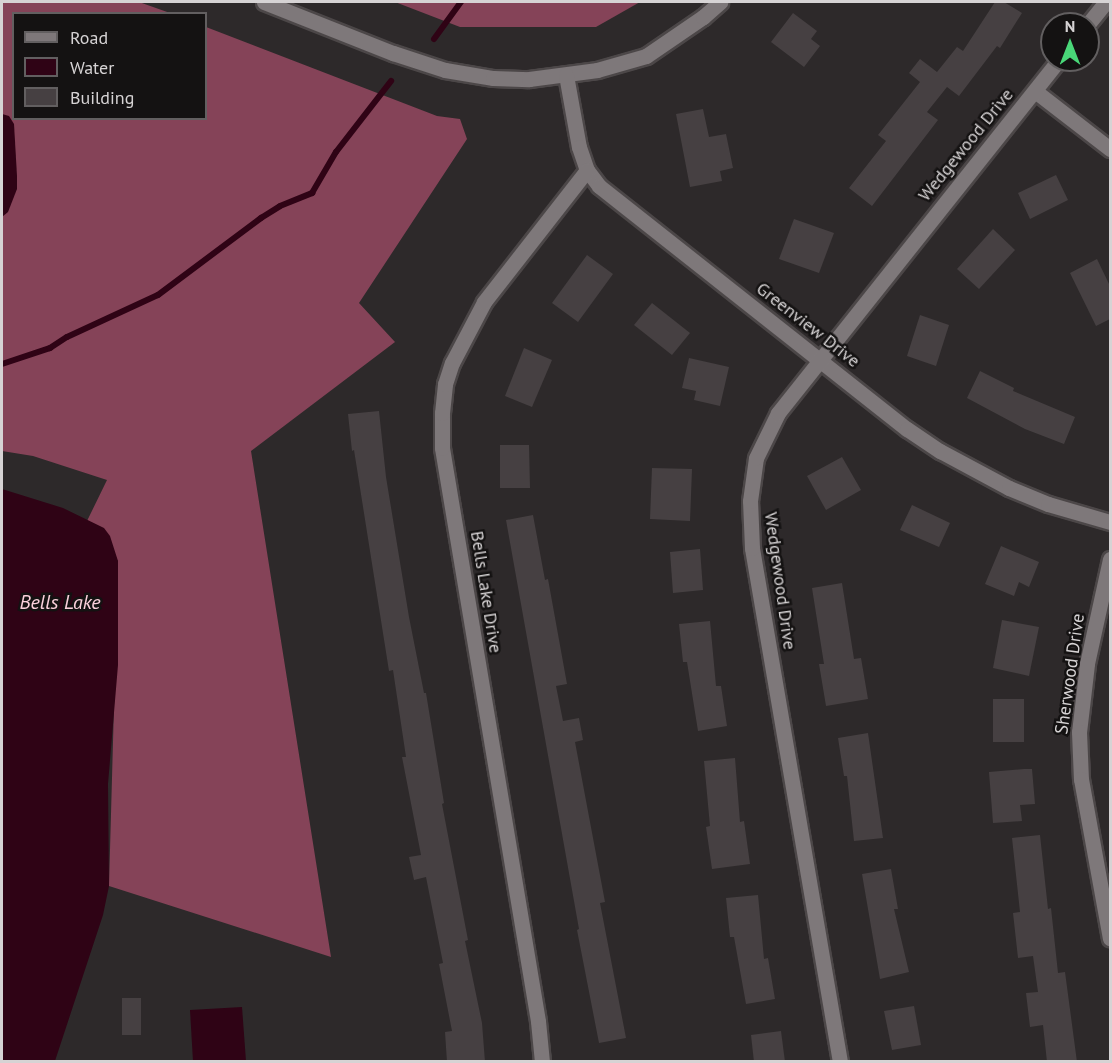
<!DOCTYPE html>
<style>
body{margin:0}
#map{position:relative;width:1112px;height:1063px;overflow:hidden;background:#2d292a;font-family:"PT Sans",sans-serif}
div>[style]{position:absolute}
.forest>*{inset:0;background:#854358}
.water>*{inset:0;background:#2f0315}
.stream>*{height:6px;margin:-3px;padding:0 3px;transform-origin:3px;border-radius:3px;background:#2f0315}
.building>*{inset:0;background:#464042}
.roads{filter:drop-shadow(2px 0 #4c4748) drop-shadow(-2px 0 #4c4748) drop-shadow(0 2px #4c4748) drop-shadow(0 -2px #4c4748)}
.minor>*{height:15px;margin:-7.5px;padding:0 7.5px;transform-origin:7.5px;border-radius:7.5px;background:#7e787a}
span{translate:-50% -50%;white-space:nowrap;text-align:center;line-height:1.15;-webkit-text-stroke:5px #141212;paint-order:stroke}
.street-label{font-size:18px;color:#d6d3d4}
.water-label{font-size:20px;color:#fad0db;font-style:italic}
.frame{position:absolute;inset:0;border:3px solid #d6d3d4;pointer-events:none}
.legend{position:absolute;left:12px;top:12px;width:195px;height:108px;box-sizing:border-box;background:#141212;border:2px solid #625f60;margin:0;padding:8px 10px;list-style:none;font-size:18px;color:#d6d3d4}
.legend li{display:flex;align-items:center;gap:12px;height:30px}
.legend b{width:30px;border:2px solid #625f60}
.north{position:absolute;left:1040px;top:12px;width:60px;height:60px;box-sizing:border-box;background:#141212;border:2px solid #625f60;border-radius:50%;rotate:0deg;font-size:16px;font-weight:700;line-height:24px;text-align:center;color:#d6d3d4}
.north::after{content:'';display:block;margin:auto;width:21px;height:27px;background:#49d778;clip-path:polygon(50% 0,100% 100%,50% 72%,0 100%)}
</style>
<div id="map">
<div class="forest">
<i style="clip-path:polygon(2px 2px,139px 2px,170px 13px,14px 14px,14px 118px,206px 118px,206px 27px,437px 116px,460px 119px,467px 139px,359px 303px,395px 342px,251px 451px,331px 957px,109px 886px,118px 561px,87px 521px,107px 480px,33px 456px,2px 451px)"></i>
<i style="clip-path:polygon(395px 2px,640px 2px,596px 27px,460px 27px)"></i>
</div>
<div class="water">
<i style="clip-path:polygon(2px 114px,9px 116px,14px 124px,17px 176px,17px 189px,8px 212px,2px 217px)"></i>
<i style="clip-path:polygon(2px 489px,63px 508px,104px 528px,110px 536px,118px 561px,118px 665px,108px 784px,109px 886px,103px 915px,55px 1061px,2px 1061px)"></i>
<i style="clip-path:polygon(242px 1007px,246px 1061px,193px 1061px,190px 1010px)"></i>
</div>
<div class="stream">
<i style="left:434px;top:39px;width:46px;rotate:-53.9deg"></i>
<i style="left:2px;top:364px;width:51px;rotate:-18.4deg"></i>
<i style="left:50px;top:348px;width:20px;rotate:-33deg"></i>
<i style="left:67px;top:337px;width:100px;rotate:-24.8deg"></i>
<i style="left:158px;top:295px;width:129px;rotate:-36.8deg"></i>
<i style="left:261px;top:218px;width:22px;rotate:-32deg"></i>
<i style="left:280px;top:206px;width:35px;rotate:-22deg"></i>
<i style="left:312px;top:193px;width:48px;rotate:-59.7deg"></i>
<i style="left:336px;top:152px;width:90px;rotate:-52.2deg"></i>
</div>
<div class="building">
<i style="clip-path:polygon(995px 2px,1004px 2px,1022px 13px,1000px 48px,997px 46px,959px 96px,947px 87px,927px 112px,938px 120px,872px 206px,849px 188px,886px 141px,878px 135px,920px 82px,909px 73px,920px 59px,937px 72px,957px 47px,963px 51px)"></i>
<i style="clip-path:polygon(793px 13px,817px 31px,811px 39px,820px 46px,804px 67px,771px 42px)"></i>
<i style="clip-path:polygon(703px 109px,709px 137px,726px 134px,733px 168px,720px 171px,722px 181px,690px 187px,676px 114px)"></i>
<i style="clip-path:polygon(1056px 175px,1068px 200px,1030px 219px,1018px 193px)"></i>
<i style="clip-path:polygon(794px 219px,834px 233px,819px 273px,779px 259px)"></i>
<i style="clip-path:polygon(993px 229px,1015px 250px,979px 289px,957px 269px)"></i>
<i style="clip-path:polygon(587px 255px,613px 274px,578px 322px,552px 303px)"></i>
<i style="clip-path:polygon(1097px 259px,1110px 286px,1110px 319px,1096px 326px,1070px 273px)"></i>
<i style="clip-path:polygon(652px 303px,690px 333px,672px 355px,634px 325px)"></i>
<i style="clip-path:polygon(920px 315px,949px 325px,936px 366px,907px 356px)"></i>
<i style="clip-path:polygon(524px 348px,552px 360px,532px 407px,505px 396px)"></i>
<i style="clip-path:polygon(689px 358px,729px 367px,720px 406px,694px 400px,696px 391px,682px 388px)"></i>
<i style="clip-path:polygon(980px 371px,1014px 388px,1013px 391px,1075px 417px,1064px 444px,1025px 429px,967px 398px)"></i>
<i style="clip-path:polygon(379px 411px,386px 477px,409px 617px,424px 693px,426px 693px,444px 803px,442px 804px,468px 940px,465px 941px,482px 1023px,485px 1062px,447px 1062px,445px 1032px,452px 1031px,439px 964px,443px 963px,426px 877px,414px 880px,409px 857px,421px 855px,402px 757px,406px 757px,393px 670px,389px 671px,354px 450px,352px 451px,348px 414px)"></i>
<i style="clip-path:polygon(500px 445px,529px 445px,530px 488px,500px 488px)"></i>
<i style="clip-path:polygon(842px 457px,861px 490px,826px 510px,807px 476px)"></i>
<i style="clip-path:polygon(652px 468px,692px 469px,690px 521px,650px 519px)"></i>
<i style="clip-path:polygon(912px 505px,950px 523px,939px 547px,900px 530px)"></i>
<i style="clip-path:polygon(533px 515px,545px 580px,548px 579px,567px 684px,556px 686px,563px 721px,579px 718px,583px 740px,575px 742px,605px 902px,600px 903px,626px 1038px,599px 1043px,577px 930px,579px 929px,506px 520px)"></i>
<i style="clip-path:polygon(1001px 546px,1039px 562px,1029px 587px,1019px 582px,1014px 596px,985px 584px)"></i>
<i style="clip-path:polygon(700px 549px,703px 590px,673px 593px,670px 552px)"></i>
<i style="clip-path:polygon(842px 583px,854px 659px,861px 658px,868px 699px,826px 706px,819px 664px,824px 664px,812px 588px)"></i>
<i style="clip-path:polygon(1002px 620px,1039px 627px,1029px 676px,993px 668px)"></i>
<i style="clip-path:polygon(710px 621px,716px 686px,721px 686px,727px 726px,698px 731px,687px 662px,683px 662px,679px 624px)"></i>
<i style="clip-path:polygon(993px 699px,1024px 699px,1024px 742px,993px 742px)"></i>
<i style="clip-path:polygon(868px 733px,883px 838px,854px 841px,847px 776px,844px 776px,838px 738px)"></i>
<i style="clip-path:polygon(735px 758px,740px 822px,744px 821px,750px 864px,712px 869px,706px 827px,710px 826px,704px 761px)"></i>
<i style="clip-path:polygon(1024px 769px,1032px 769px,1035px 804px,1020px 805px,1022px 821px,993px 823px,989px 772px)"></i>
<i style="clip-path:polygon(1040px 835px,1048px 909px,1051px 908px,1058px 973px,1065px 972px,1077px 1062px,1047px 1062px,1043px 1025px,1030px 1027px,1026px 993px,1038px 992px,1033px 956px,1018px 958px,1013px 913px,1020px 912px,1012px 838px)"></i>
<i style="clip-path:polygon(891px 869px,898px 909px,894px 909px,909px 972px,880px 979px,862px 874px)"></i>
<i style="clip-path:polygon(758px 895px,764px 959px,768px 958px,775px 999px,746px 1004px,734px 937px,730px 937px,726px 898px)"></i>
<i style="clip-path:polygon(122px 998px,141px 998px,141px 1035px,122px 1035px)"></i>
<i style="clip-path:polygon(914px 1006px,921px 1045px,892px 1050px,884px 1011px)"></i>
<i style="clip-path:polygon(781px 1031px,785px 1062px,754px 1062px,751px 1035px)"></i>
</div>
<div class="roads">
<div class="minor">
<i style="left:264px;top:2px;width:139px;rotate:21.6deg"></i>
<i style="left:393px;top:53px;width:55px;rotate:18.1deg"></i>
<i style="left:445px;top:70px;width:49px;rotate:9.5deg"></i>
<i style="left:493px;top:78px;width:36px;rotate:2deg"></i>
<i style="left:529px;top:79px;width:69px;rotate:-7.5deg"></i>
<i style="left:597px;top:70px;width:51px;rotate:-15.9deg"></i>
<i style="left:646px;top:56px;width:69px;rotate:-34.4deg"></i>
<i style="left:703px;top:17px;width:23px;rotate:-41deg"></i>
<i style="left:1088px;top:24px;width:28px;rotate:-51deg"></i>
<i style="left:566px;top:75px;width:73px;rotate:79.8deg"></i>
<i style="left:579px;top:147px;width:24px;rotate:71deg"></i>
<i style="left:587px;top:170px;width:20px;rotate:53deg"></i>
<i style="left:599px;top:186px;width:392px;rotate:38.3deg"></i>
<i style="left:907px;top:429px;width:40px;rotate:34deg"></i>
<i style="left:940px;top:451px;width:78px;rotate:28.2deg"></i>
<i style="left:1009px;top:488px;width:42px;rotate:22.3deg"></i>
<i style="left:1048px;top:504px;width:65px;rotate:16.2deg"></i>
<i style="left:1035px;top:91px;width:95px;rotate:37.7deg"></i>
<i style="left:1110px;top:559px;width:107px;rotate:102.4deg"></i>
<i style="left:1087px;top:664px;width:68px;rotate:96.7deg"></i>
<i style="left:1079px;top:732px;width:47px;rotate:87.6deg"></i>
<i style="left:1081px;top:779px;width:162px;rotate:79.7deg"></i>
<i style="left:542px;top:1062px;width:41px;rotate:-95.6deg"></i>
<i style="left:538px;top:1021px;width:581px;rotate:-99.51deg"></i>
<i style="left:442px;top:448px;width:35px;rotate:-90deg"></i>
<i style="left:442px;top:413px;width:29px;rotate:-84deg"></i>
<i style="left:445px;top:384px;width:22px;rotate:-72deg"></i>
<i style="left:452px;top:363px;width:69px;rotate:-62.3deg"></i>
<i style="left:484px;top:302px;width:167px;rotate:-52deg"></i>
<i style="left:840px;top:1062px;width:521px;rotate:-99.72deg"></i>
<i style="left:752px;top:548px;width:47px;rotate:-92.4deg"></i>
<i style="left:750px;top:501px;width:43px;rotate:-82.1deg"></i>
<i style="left:756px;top:458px;width:50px;rotate:-63.9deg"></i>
<i style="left:778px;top:413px;width:451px;rotate:-51.5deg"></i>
</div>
</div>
<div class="street-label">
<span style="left:966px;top:145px;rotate:-51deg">Wedgewood Drive</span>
<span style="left:808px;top:325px;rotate:38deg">Greenview Drive</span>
<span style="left:780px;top:581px;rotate:82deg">Wedgewood Drive</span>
<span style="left:486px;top:592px;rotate:81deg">Bells Lake Drive</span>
<span style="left:1070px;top:674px;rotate:-82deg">Sherwood Drive</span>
</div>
<div class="water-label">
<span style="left:60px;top:602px">Bells Lake</span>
</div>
<div class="frame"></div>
<ul class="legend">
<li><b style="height:8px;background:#7e787a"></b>Road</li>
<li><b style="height:16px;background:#2f0315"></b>Water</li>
<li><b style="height:16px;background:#464042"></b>Building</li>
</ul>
<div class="north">N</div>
</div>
